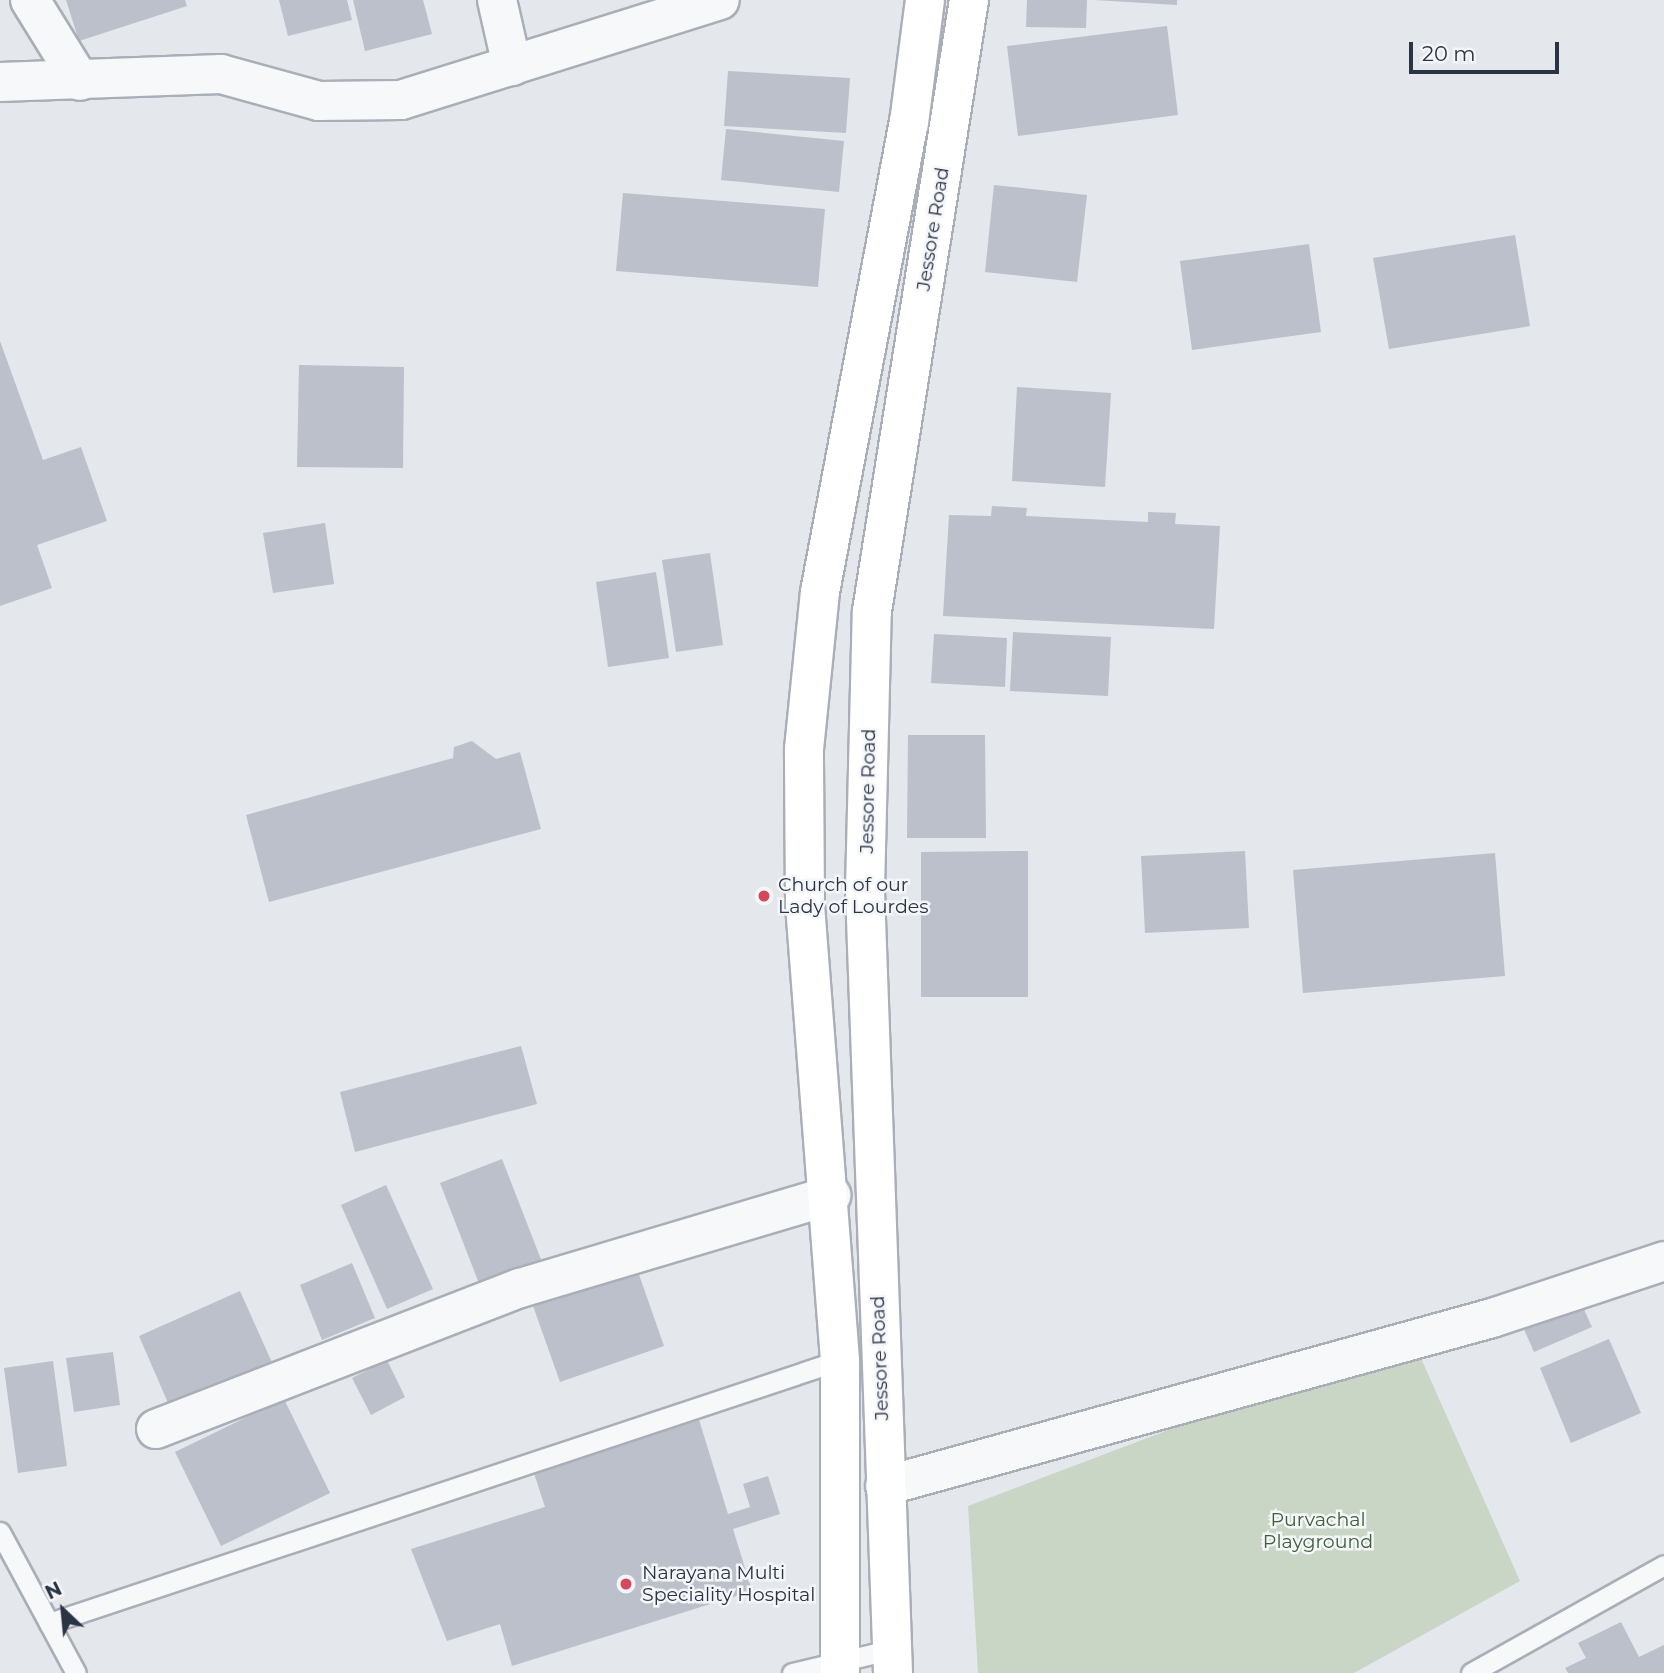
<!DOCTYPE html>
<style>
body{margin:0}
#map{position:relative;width:1664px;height:1673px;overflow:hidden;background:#e4e7ec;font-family:Montserrat,sans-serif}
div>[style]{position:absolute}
.green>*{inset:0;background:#c9d6c5}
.building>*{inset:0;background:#bbc0ca}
.roads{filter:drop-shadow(2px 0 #a9aeb7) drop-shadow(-2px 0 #a9aeb7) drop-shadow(0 2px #a9aeb7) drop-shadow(0 -2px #a9aeb7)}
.service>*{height:19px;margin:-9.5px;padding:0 9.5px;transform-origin:9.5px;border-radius:9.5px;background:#f7f8fa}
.minor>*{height:38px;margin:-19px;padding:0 19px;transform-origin:19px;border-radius:19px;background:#f7f8fa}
.trunk>*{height:38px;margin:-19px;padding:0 19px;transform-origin:19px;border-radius:19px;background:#fff}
.dots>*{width:19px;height:19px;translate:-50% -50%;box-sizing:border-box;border:4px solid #f4f6f9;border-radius:50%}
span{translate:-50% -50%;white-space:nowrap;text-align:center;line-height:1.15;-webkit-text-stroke:5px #f4f6f9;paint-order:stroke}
.street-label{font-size:19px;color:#2b3445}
.poi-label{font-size:19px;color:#2b3445}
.left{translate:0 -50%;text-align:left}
.park-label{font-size:19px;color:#3f6138}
.north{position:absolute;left:28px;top:1575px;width:70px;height:70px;-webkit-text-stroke:5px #f4f6f9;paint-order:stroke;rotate:334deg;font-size:19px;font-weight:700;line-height:28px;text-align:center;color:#2b3445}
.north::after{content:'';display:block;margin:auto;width:24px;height:32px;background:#2b3445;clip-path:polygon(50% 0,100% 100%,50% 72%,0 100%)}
.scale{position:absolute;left:1409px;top:42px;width:150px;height:32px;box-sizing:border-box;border:4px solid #2b3445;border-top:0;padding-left:9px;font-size:21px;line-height:24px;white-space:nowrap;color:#2b3445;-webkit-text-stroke:5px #f4f6f9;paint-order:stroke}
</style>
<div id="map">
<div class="green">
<i style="clip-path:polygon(1420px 1356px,1520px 1581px,1354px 1673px,978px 1673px,968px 1506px,1208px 1415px)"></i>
</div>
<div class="building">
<i style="clip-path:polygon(66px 0,185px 0,187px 6px,79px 41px)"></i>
<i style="clip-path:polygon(279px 0,347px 0,352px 20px,288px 36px)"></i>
<i style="clip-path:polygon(353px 0,423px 0,432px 34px,365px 51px)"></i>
<i style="clip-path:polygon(1027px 0,1087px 0,1086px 28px,1026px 27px)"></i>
<i style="clip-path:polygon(1095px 0,1177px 0,1177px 5px)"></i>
<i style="clip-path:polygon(1167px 26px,1178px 115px,1018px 136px,1007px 46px)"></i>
<i style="clip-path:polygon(728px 71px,850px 78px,846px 133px,724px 126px)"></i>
<i style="clip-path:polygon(726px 129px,844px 141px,839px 192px,721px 180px)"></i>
<i style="clip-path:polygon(994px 185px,1087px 195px,1077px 282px,985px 272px)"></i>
<i style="clip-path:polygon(623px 193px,825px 209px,818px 287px,616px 271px)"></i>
<i style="clip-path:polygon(1515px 235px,1530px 326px,1389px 349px,1373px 258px)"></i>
<i style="clip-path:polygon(1309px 244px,1321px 332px,1192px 350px,1180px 261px)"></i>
<i style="clip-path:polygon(0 341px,43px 460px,81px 447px,107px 521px,37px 545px,52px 588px,0 606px)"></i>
<i style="clip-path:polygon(299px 365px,404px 367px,403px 468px,297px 467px)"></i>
<i style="clip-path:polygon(1017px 387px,1111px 393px,1105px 487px,1012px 481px)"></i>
<i style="clip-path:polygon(992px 506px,1027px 508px,1026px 516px,1148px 522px,1148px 512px,1176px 513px,1175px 524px,1220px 526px,1214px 629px,943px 616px,949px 515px,991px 516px)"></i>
<i style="clip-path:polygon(325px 523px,334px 584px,273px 593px,263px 533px)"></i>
<i style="clip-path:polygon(710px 553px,723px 645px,676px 652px,662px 560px)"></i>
<i style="clip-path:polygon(656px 572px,669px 658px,608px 667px,596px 582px)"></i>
<i style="clip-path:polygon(1013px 632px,1111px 637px,1108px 696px,1010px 691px)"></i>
<i style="clip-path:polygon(934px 634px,1007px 638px,1005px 687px,931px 683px)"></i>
<i style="clip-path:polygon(908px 735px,985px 735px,986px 838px,907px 838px)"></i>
<i style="clip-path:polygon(472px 741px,496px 759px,520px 752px,541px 829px,269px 902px,246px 815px,453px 758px,454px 747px)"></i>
<i style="clip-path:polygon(1028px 851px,1028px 997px,921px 997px,921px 852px)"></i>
<i style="clip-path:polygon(1245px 851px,1249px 928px,1145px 933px,1141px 856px)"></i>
<i style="clip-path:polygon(1495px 853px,1505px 976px,1303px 993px,1293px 870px)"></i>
<i style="clip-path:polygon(521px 1046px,537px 1104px,355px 1152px,340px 1092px)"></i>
<i style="clip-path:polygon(502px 1159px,542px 1262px,480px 1286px,440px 1183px)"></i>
<i style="clip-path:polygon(386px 1185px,433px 1289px,387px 1309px,341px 1205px)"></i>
<i style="clip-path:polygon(352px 1263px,375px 1318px,322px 1340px,300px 1285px)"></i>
<i style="clip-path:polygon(636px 1266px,664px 1346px,560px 1382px,532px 1303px)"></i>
<i style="clip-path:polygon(240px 1291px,274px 1367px,172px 1412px,139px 1336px)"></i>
<i style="clip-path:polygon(1576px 1292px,1592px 1327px,1534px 1352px,1519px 1318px)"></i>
<i style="clip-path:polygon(1609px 1339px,1641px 1413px,1571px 1443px,1540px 1368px)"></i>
<i style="clip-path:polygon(113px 1352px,120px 1405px,74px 1412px,66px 1358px)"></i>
<i style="clip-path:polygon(387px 1360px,405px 1397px,371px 1415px,352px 1378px)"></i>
<i style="clip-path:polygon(53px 1361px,67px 1466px,18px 1473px,4px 1368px)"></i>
<i style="clip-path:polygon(284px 1399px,330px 1493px,221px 1546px,175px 1452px)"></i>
<i style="clip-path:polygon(697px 1413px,728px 1514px,750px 1507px,743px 1484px,768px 1476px,780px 1514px,733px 1529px,752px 1591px,512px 1666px,500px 1624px,447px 1641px,411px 1549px,545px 1507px,531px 1464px)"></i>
<i style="clip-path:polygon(1621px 1622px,1639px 1657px,1664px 1645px,1664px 1673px,1568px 1673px,1565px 1668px,1586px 1658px,1578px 1643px)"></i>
</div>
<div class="roads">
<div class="service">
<i style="left:0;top:1532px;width:160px;rotate:61.7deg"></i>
<i style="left:49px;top:1623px;width:834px;rotate:-18.39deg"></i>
<i style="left:792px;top:1673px;width:104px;rotate:-13.4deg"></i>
<i style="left:1471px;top:1673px;width:221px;rotate:-29.2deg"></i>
</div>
<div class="minor">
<i style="left:30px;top:0;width:95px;rotate:58.3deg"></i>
<i style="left:497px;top:0;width:68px;rotate:77.2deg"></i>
<i style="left:0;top:82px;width:221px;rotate:-2.1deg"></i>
<i style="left:221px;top:74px;width:102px;rotate:15.4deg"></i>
<i style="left:319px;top:101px;width:82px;rotate:-0.7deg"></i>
<i style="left:401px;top:100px;width:334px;rotate:-17.4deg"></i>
<i style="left:156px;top:1429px;width:390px;rotate:-21.2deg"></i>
<i style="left:520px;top:1288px;width:325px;rotate:-16.6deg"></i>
<i style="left:885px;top:1486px;width:630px;rotate:-15.47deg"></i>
<i style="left:1492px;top:1318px;width:181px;rotate:-18.3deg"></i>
</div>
<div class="trunk">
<i style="left:840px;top:1673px;width:313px;rotate:-90deg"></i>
<i style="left:840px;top:1360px;width:457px;rotate:-94.4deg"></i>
<i style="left:805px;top:904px;width:155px;rotate:-90.4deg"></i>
<i style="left:804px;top:749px;width:158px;rotate:-84.2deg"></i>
<i style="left:820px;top:592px;width:477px;rotate:-79.3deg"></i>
<i style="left:909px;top:123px;width:124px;rotate:-82.6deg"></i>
<i style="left:893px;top:1673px;width:784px;rotate:-92.05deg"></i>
<i style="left:865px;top:890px;width:279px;rotate:-88.6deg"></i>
<i style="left:872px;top:611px;width:619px;rotate:-80.98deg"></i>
</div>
</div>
<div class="dots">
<i style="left:764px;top:896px;background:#d1495b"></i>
<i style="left:626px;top:1584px;background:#d1495b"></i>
</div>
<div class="street-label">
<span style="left:933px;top:229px;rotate:-81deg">Jessore Road</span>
<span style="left:868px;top:791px;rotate:-89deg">Jessore Road</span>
<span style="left:880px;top:1358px;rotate:-92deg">Jessore Road</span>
</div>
<div class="poi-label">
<span class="left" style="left:778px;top:896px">Church of our<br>Lady of Lourdes</span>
<span class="left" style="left:642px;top:1584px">Narayana Multi<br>Speciality Hospital</span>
</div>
<div class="park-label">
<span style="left:1318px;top:1531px">Purvachal<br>Playground</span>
</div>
<div class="north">N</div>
<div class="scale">20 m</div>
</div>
